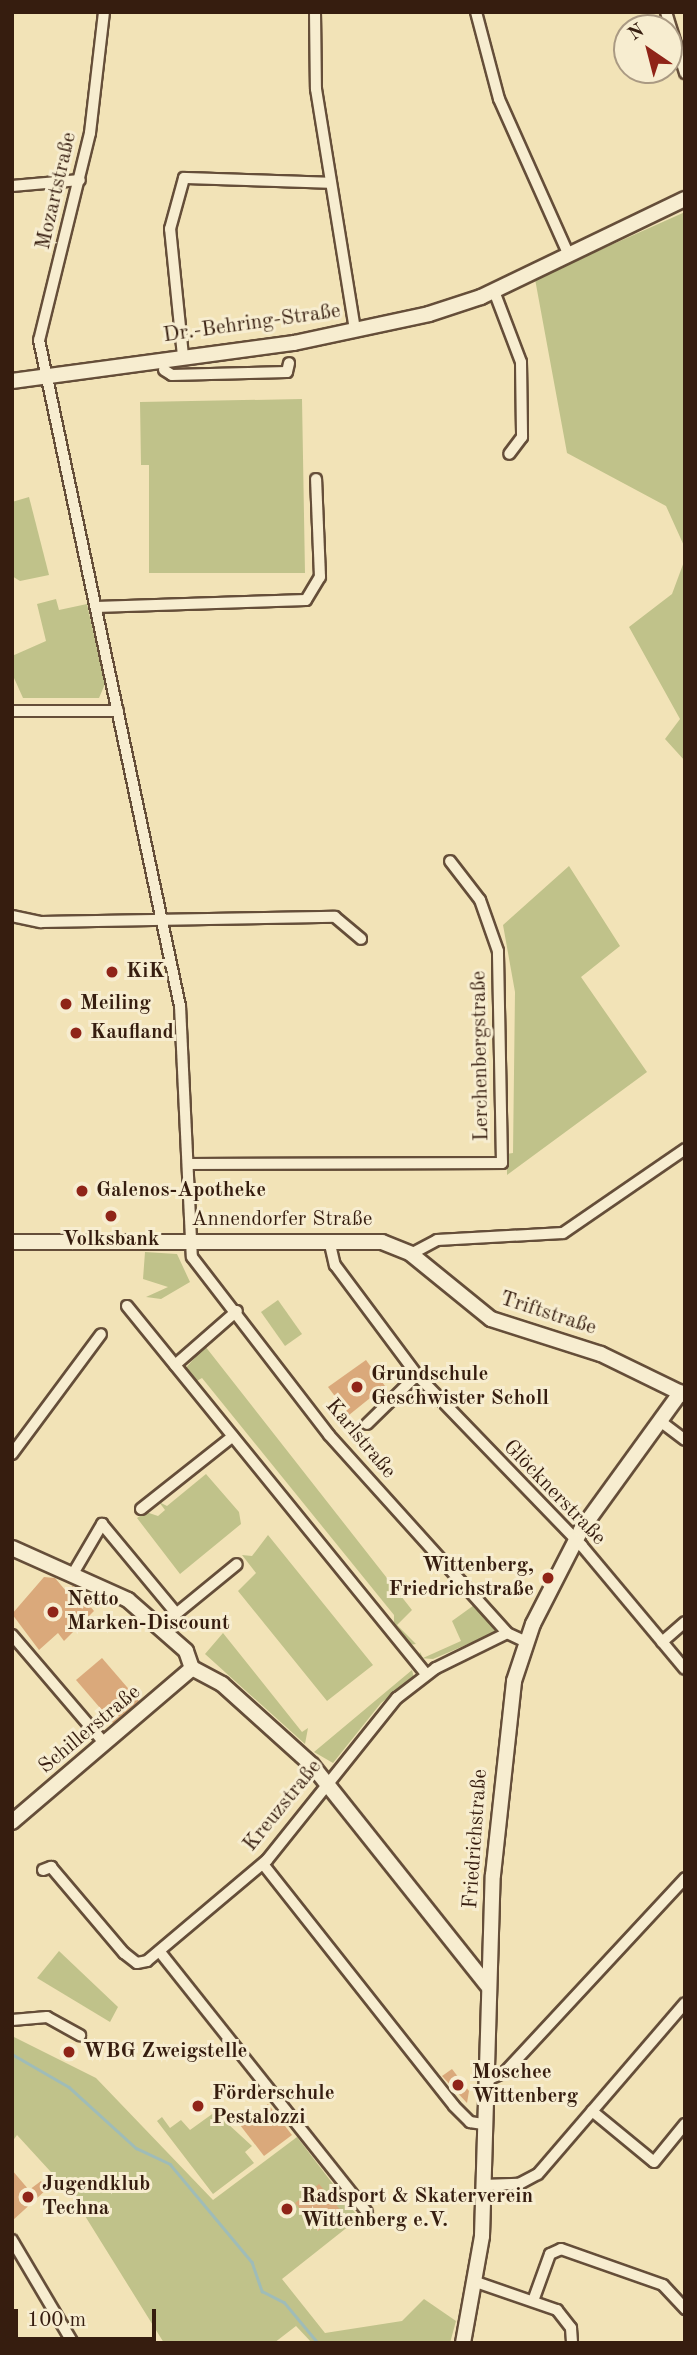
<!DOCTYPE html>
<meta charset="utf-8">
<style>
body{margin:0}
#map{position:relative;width:697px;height:2355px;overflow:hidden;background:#f2e3b7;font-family:"Old Standard TT",serif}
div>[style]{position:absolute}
.green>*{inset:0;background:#c0c28a}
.stream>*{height:2.5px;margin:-1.25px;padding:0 1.25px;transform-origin:1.25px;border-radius:1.25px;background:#9fbcb8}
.building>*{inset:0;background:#daa97b}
.roads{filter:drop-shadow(2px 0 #654e39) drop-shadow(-2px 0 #654e39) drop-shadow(0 2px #654e39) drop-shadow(0 -2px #654e39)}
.street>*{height:10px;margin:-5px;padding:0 5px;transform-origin:5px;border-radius:5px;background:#f7edd0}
.secondary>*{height:14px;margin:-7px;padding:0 7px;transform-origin:7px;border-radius:7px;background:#f7edd0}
.dots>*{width:19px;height:19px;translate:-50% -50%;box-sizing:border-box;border:4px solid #f7edd0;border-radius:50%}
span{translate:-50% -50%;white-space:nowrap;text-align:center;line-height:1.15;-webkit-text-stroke:6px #f7edd0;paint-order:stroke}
.street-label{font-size:21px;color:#361d0f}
.poi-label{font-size:21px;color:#361d0f;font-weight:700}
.left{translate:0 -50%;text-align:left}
.right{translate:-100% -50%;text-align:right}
.frame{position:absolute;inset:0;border:14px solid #361d0f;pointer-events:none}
.north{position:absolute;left:613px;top:14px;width:70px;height:70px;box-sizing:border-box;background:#f7edd0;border:2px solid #aa9a83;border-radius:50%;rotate:325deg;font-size:19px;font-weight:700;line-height:28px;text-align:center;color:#361d0f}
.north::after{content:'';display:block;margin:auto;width:24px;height:32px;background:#8f2418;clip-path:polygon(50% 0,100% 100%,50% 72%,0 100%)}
.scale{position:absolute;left:14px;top:2309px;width:142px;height:32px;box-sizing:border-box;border:4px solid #361d0f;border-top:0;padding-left:9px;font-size:21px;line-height:24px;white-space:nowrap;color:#361d0f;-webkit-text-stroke:5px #f7edd0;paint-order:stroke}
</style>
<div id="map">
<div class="green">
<i style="clip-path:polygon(685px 212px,685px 548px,666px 506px,567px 453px,535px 279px)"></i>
<i style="clip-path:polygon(302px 399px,305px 573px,149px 573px,149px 465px,141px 465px,140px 402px)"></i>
<i style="clip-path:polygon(29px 497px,49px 575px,20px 581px,12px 576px,12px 502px)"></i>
<i style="clip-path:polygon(685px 559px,685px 761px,665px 739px,680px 719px,629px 627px,672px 594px)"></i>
<i style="clip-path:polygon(56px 599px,59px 610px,87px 604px,105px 684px,99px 698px,23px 698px,14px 678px,12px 656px,46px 641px,37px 604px)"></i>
<i style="clip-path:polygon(569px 866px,620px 946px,581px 977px,647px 1072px,507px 1175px,507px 1154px,513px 1153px,515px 992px,503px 925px)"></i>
<i style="clip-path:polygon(145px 1252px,177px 1254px,190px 1282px,161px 1299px,146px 1297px,168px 1287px,143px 1279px)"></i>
<i style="clip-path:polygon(278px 1300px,302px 1334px,285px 1346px,261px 1312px)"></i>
<i style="clip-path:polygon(205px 1346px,412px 1610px,397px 1625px,416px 1644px,409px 1645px,394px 1627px,394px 1615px,202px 1378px,195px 1382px,185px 1369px)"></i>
<i style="clip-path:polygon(206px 1474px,239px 1512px,241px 1524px,180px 1574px,137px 1518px,146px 1512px,158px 1516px,165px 1510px,159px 1502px,167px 1506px)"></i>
<i style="clip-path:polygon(268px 1535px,373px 1665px,327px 1701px,238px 1591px,256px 1573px,242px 1555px,252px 1556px)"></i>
<i style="clip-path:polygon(477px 1603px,496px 1632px,433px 1659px,419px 1658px,420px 1652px,423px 1658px,461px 1641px,452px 1621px)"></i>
<i style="clip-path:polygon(223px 1633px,302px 1732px,308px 1728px,305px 1744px,205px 1654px)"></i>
<i style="clip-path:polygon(412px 1670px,414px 1678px,381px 1703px,333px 1763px,314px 1752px)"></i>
<i style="clip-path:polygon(59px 1951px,118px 2007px,110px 2022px,37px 1978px)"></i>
<i style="clip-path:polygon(12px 2036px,96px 2078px,213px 2200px,297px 2137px,359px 2218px,282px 2279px,325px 2333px,402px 2321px,424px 2299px,456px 2321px,450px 2343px,312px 2343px,296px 2326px,274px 2343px,164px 2343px,72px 2195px,17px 2135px,12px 2142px)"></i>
<i style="clip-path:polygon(215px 2112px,252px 2146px,245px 2152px,254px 2163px,213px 2194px,157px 2121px,162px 2117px,170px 2128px,181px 2120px,190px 2130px)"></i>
</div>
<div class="stream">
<i style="left:12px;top:2054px;width:66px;rotate:30.1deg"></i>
<i style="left:69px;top:2087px;width:91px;rotate:42.3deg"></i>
<i style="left:136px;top:2148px;width:38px;rotate:25deg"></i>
<i style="left:170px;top:2164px;width:128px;rotate:50.1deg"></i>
<i style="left:252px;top:2262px;width:31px;rotate:71deg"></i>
<i style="left:262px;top:2291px;width:25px;rotate:27deg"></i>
<i style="left:284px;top:2302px;width:53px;rotate:50.3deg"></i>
</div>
<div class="building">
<i style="clip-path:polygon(366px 1360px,385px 1386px,349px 1415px,328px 1387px)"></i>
<i style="clip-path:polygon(44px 1577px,55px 1578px,66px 1591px,73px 1586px,94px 1611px,64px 1641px,58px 1633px,39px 1650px,12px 1614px)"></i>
<i style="clip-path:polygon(102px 1658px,139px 1701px,113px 1723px,76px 1680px)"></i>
<i style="clip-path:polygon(452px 2069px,469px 2091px,467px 2103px,442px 2076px)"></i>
<i style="clip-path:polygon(268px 2104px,292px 2135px,264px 2156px,240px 2125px)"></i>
<i style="clip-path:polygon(12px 2170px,29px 2190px,41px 2181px,47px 2189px,12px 2221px)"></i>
<i style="clip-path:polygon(319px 2184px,342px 2212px,318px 2231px,295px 2203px)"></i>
</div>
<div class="roads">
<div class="street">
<i style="left:104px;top:12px;width:122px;rotate:96.6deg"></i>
<i style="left:90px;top:133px;width:213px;rotate:103.8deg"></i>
<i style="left:39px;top:340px;width:681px;rotate:78.05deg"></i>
<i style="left:180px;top:1006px;width:251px;rotate:87.3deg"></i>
<i style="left:192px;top:1257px;width:225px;rotate:52.4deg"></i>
<i style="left:329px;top:1435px;width:266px;rotate:48deg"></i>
<i style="left:507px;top:1633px;width:21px;rotate:25deg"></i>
<i style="left:315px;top:12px;width:77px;rotate:89.3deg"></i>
<i style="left:316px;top:89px;width:245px;rotate:80.8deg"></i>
<i style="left:476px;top:12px;width:90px;rotate:75.2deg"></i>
<i style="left:499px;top:99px;width:169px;rotate:65.9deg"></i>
<i style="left:666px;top:12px;width:64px;rotate:72.7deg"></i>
<i style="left:12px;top:186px;width:68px;rotate:-5deg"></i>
<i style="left:494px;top:291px;width:76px;rotate:69.2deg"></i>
<i style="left:521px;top:362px;width:75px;rotate:89.2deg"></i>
<i style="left:522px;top:437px;width:21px;rotate:127deg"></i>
<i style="left:183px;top:356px;width:128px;rotate:-95.8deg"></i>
<i style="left:170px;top:229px;width:53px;rotate:-74.6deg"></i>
<i style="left:184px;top:178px;width:147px;rotate:1.9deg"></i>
<i style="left:164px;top:370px;width:9px;rotate:32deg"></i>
<i style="left:172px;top:375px;width:115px;rotate:-1.5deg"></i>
<i style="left:287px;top:372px;width:9px;rotate:-77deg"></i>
<i style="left:96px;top:607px;width:210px;rotate:-1.9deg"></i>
<i style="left:306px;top:600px;width:27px;rotate:-59deg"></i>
<i style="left:320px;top:577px;width:98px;rotate:-92.3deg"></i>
<i style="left:12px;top:711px;width:106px"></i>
<i style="left:12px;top:916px;width:30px;rotate:12deg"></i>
<i style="left:41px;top:922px;width:294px;rotate:-1deg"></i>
<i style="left:335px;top:917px;width:34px;rotate:40deg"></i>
<i style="left:190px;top:1164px;width:312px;rotate:-0.2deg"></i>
<i style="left:502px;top:1163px;width:212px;rotate:-91.1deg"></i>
<i style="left:498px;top:951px;width:54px;rotate:-109.4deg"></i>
<i style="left:480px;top:900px;width:49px;rotate:-127.6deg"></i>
<i style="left:329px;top:1240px;width:26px;rotate:77deg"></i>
<i style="left:335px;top:1265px;width:137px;rotate:53.3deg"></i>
<i style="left:417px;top:1375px;width:238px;rotate:46deg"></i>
<i style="left:582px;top:1546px;width:160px;rotate:50.1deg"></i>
<i style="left:411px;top:1254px;width:30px;rotate:-28deg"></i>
<i style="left:437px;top:1240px;width:126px;rotate:-3.2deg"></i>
<i style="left:563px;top:1233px;width:148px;rotate:-34.5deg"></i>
<i style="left:127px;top:1306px;width:474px;rotate:50.9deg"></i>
<i style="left:175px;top:1365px;width:82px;rotate:-41.1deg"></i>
<i style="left:660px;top:1421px;width:31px;rotate:37deg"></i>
<i style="left:367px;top:1424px;width:70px;rotate:-44.4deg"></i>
<i style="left:12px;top:1454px;width:149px;rotate:-53.4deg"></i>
<i style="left:141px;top:1509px;width:117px;rotate:-38.4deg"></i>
<i style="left:74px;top:1572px;width:56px;rotate:-59.7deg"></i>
<i style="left:102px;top:1524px;width:116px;rotate:50.3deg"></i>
<i style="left:160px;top:1627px;width:99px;rotate:-39.3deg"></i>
<i style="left:12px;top:1635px;width:143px;rotate:49.5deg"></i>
<i style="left:662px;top:1642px;width:30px;rotate:-41deg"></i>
<i style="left:263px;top:1864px;width:308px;rotate:51.7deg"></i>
<i style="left:454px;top:2106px;width:23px;rotate:45deg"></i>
<i style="left:470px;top:2122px;width:13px;rotate:9deg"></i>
<i style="left:43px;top:1870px;width:9px;rotate:-21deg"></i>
<i style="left:51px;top:1867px;width:113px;rotate:49.7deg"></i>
<i style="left:124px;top:1953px;width:16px;rotate:38deg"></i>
<i style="left:137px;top:1963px;width:10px;rotate:-11deg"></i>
<i style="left:147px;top:1961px;width:157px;rotate:-40.1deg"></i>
<i style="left:267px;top:1860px;width:208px;rotate:-51.3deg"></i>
<i style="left:397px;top:1698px;width:49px;rotate:-37.6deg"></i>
<i style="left:436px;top:1668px;width:79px;rotate:-26.2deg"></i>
<i style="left:160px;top:1952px;width:332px;rotate:51.5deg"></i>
<i style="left:12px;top:2020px;width:35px;rotate:-5deg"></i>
<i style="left:47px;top:2017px;width:38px;rotate:29deg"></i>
<i style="left:485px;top:2081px;width:22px;rotate:-24deg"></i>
<i style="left:505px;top:2072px;width:265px;rotate:-47.1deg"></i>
<i style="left:592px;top:2111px;width:80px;rotate:39.4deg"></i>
<i style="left:654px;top:2162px;width:49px;rotate:-50.8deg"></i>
<i style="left:483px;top:2185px;width:36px;rotate:-2deg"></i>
<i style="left:519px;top:2184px;width:21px;rotate:-28deg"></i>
<i style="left:538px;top:2174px;width:225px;rotate:-49.3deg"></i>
<i style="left:12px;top:2240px;width:120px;rotate:59.4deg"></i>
<i style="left:476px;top:2282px;width:86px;rotate:19.1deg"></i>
<i style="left:557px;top:2310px;width:23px;rotate:52deg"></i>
<i style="left:571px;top:2328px;width:15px;rotate:86deg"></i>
<i style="left:533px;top:2301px;width:50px;rotate:-70.1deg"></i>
<i style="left:550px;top:2254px;width:12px;rotate:-24deg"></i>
<i style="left:561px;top:2249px;width:108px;rotate:19.4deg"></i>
<i style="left:663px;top:2285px;width:33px;rotate:47deg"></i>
</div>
<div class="secondary">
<i style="left:12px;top:381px;width:285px;rotate:-7.7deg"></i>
<i style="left:294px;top:343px;width:138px;rotate:-12.1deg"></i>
<i style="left:429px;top:314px;width:55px;rotate:-18.1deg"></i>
<i style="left:481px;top:297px;width:226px;rotate:-25.7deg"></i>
<i style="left:12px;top:1242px;width:370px"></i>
<i style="left:382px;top:1242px;width:31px;rotate:22deg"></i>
<i style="left:411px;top:1254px;width:103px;rotate:39.1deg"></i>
<i style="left:491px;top:1319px;width:115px;rotate:17.7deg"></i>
<i style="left:601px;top:1354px;width:93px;rotate:26deg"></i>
<i style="left:12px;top:1548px;width:127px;rotate:24.1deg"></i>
<i style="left:128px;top:1600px;width:77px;rotate:41.3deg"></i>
<i style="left:186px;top:1651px;width:18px;rotate:71deg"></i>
<i style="left:192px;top:1668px;width:34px;rotate:28deg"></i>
<i style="left:222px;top:1684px;width:121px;rotate:42deg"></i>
<i style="left:312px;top:1765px;width:281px;rotate:51.5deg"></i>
<i style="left:12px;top:1822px;width:237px;rotate:-40.5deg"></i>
<i style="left:463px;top:2343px;width:109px;rotate:-79.9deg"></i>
<i style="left:482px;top:2236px;width:361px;rotate:-88.3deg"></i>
<i style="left:493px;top:1875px;width:195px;rotate:-83.8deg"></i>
<i style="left:514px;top:1681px;width:60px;rotate:-71.6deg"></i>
<i style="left:533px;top:1624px;width:106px;rotate:-62.9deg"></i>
<i style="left:581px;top:1530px;width:170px;rotate:-54.1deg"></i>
</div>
</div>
<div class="dots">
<i style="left:112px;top:972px;background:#8f2418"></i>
<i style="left:66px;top:1004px;background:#8f2418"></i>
<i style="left:76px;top:1033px;background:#8f2418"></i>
<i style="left:82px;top:1191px;background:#8f2418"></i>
<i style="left:111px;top:1216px;background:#8f2418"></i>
<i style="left:357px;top:1387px;background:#8f2418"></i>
<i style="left:548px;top:1578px;background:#8f2418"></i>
<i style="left:53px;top:1612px;background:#8f2418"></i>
<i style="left:69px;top:2052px;background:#8f2418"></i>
<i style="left:458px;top:2085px;background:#8f2418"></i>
<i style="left:198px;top:2106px;background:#8f2418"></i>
<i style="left:28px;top:2197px;background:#8f2418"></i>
<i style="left:287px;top:2209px;background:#8f2418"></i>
</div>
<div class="street-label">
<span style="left:57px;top:191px;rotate:-77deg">Mozartstraße</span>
<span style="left:252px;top:324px;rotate:-8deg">Dr.-Behring-Straße</span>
<span style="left:481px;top:1056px;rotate:-91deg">Lerchenbergstraße</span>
<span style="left:282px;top:1220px">Annendorfer Straße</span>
<span style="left:548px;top:1314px;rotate:18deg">Triftstraße</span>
<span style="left:360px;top:1439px;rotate:50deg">Karlstraße</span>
<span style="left:554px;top:1493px;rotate:46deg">Glöcknerstraße</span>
<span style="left:90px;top:1730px;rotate:-40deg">Schillerstraße</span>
<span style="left:283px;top:1806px;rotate:-51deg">Kreuzstraße</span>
<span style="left:476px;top:1839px;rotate:-86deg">Friedrichstraße</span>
</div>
<div class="poi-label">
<span class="left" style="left:126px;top:972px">KiK</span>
<span class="left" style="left:80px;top:1004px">Meiling</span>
<span class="left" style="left:90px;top:1033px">Kaufland</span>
<span class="left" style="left:96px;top:1191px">Galenos-Apotheke</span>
<span style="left:111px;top:1240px">Volksbank</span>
<span class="left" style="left:371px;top:1387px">Grundschule<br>Geschwister Scholl</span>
<span class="right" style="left:534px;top:1578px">Wittenberg,<br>Friedrichstraße</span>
<span class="left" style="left:67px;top:1612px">Netto<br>Marken-Discount</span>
<span class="left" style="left:83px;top:2052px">WBG Zweigstelle</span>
<span class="left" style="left:472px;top:2085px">Moschee<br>Wittenberg</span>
<span class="left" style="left:212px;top:2106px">Förderschule<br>Pestalozzi</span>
<span class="left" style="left:42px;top:2197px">Jugendklub<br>Techna</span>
<span class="left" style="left:301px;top:2209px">Radsport &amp; Skaterverein<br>Wittenberg e.V.</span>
</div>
<div class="frame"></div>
<div class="north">N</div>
<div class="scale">100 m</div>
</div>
